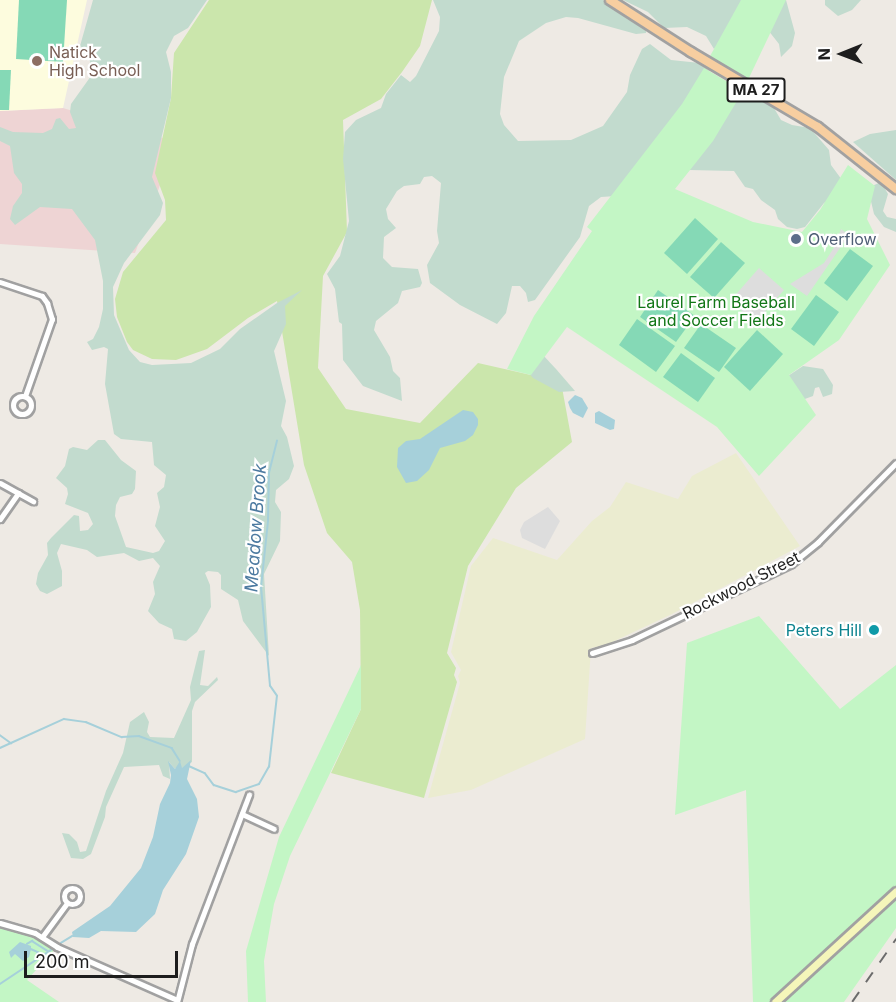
<!DOCTYPE html>
<style>
body{margin:0}
#map{position:relative;width:896px;height:1002px;overflow:hidden;background:#eeeae4;font-family:Inter,sans-serif}
div>[style]{position:absolute}
.commercial>*{inset:0;background:#eed4d4}
.education>*{inset:0;background:#fdfcde}
.farmland>*{inset:0;background:#ebecd0}
.grass>*{inset:0;background:#cbe6ac}
.wetland>*{inset:0;background:#c2dbce}
.park>*{inset:0;background:#c3f6c5}
.pitch>*{inset:0;background:#85d9b6}
.parking>*{inset:0;background:#ddd}
.water>*{inset:0;background:#a6d0da}
.stream>*{height:1.5px;margin:-0.75px;padding:0 0.75px;transform-origin:0.75px;border-radius:0.75px;background:#a6d0da}
.roads{filter:drop-shadow(2px 0 #a1a1a1) drop-shadow(-2px 0 #a1a1a1) drop-shadow(0 2px #a1a1a1) drop-shadow(0 -2px #a1a1a1)}
.minor>*{height:5px;margin:-2.5px;padding:0 2.5px;transform-origin:2.5px;border-radius:2.5px;background:#fff}
.minor>.ring{margin:-2.5px;padding:0;box-sizing:content-box;background:none;border:5px solid #fff;border-radius:50%}
.secondary>*{height:7px;margin:-3.5px;padding:0 3.5px;transform-origin:3.5px;border-radius:3.5px;background:#f5f6ba}
.primary>*{height:8px;margin:-4px;padding:0 4px;transform-origin:4px;border-radius:4px;background:#f7cea0}
.rail>*{height:1.5px;margin-top:-0.75px;transform-origin:0;background:repeating-linear-gradient(90deg,#6b6b6b 0 12px,transparent 0 24px)}
.dots>*{width:16px;height:16px;translate:-50% -50%;box-sizing:border-box;border:3px solid #fff;border-radius:50%}
span{translate:-50% -50%;white-space:nowrap;text-align:center;line-height:1.15;-webkit-text-stroke:4.5px #fff;paint-order:stroke}
.shield-label span{padding:2px 4px;background:#fff;border:2px solid;border-radius:4px;-webkit-text-stroke-width:0}
.shield-label{font-size:15px;color:#1d1d1d;font-weight:700}
.education-label{font-size:16px;color:#785e54}
.left{translate:0 -50%;text-align:left}
.service-label{font-size:16px;color:#4e5e75}
.park-label{font-size:16px;color:#117616}
.street-label{font-size:16px;color:#1d1d1d}
.culture-label{font-size:16px;color:#0d838f}
.right{translate:-100% -50%;text-align:right}
.water-label{font-size:18px;color:#4c7aa0;font-style:italic}
.north{position:absolute;left:812px;top:24px;width:60px;height:60px;-webkit-text-stroke:4px #fff;paint-order:stroke;rotate:269deg;font-size:16px;font-weight:700;line-height:24px;text-align:center;color:#1d1d1d}
.north::after{content:'';display:block;margin:auto;width:21px;height:27px;background:#1d1d1d;clip-path:polygon(50% 0,100% 100%,50% 72%,0 100%)}
.scale{position:absolute;left:24px;top:951px;width:154px;height:27px;box-sizing:border-box;border:3px solid #1d1d1d;border-top:0;padding-left:8px;font-size:18px;line-height:21px;white-space:nowrap;color:#1d1d1d;-webkit-text-stroke:4px #fff;paint-order:stroke}
</style>
<div id="map">
<div class="commercial">
<i style="clip-path:polygon(63px 108px,176px 142px,135px 253px,0 244px,0 111px)"></i>
</div>
<div class="education">
<i style="clip-path:polygon(0 0,87px 0,63px 108px,0 111px)"></i>
</div>
<div class="farmland">
<i style="clip-path:polygon(736px 453px,800px 546px,672px 614px,606px 645px,591px 648px,585px 739px,471px 790px,428px 798px,460px 683px,458px 676px,461px 670px,451px 652px,471px 566px,493px 538px,557px 560px,592px 521px,610px 507px,626px 482px,678px 499px,692px 476px)"></i>
</div>
<div class="grass">
<i style="clip-path:polygon(209px 0,432px 0,420px 46px,402px 72px,381px 99px,343px 120px,347px 232px,323px 276px,318px 368px,346px 409px,420px 423px,478px 363px,561px 382px,572px 442px,516px 488px,468px 566px,447px 653px,456px 668px,454px 675px,457px 682px,424px 798px,331px 773px,361px 709px,360px 610px,352px 562px,327px 533px,304px 465px,277px 301px,248px 318px,207px 349px,176px 360px,152px 359px,133px 350px,127px 342px,117px 317px,115px 299px,123px 272px,166px 220px,165px 200px,155px 173px,171px 98px,174px 53px)"></i>
</div>
<div class="wetland">
<i style="clip-path:polygon(93px 0,207px 0,188px 28px,174px 36px,166px 52px,171px 72px,171px 98px,152px 177px,163px 203px,160px 215px,124px 263px,113px 287px,114px 315px,129px 350px,140px 362px,152px 365px,191px 363px,220px 349px,240px 329px,277px 303px,302px 290px,285px 306px,286px 324px,274px 351px,286px 401px,281px 426px,287px 437px,294px 466px,289px 479px,276px 490px,275px 502px,281px 512px,280px 541px,264px 574px,269px 656px,243px 621px,238px 600px,221px 589px,221px 575px,218px 572px,208px 571px,205px 573px,210px 585px,211px 607px,197px 632px,186px 641px,174px 639px,172px 629px,159px 623px,148px 611px,155px 594px,153px 582px,160px 566px,153px 558px,139px 561px,124px 553px,97px 557px,87px 550px,61px 544px,57px 553px,62px 571px,62px 586px,47px 594px,40px 591px,36px 584px,38px 573px,48px 555px,47px 543px,51px 538px,74px 515px,79px 516px,80px 531px,88px 530px,93px 524px,88px 513px,65px 504px,68px 494px,67px 488px,56px 478px,65px 466px,69px 449px,73px 447px,87px 450px,98px 440px,105px 440px,121px 460px,136px 471px,135px 489px,132px 494px,120px 497px,116px 505px,115px 516px,126px 547px,153px 553px,159px 551px,165px 541px,155px 526px,160px 507px,157px 493px,164px 487px,166px 475px,154px 465px,152px 442px,121px 439px,114px 434px,105px 384px,108px 349px,104px 347px,92px 350px,87px 342px,93px 339px,99px 327px,103px 309px,103px 281px,95px 240px,72px 209px,40px 207px,15px 225px,10px 219px,13px 206px,22px 193px,22px 184px,14px 173px,10px 146px,0 141px,0 127px,13px 132px,43px 133px,52px 129px,56px 119px,60px 118px,69px 129px,76px 128px,70px 112px,71px 104px,91px 76px,90px 61px,80px 46px)"></i>
<i style="clip-path:polygon(433px 0,603px 0,646px 31px,646px 33px,636px 34px,578px 18px,566px 17px,546px 23px,519px 41px,504px 77px,500px 114px,504px 125px,518px 141px,571px 140px,603px 126px,627px 92px,630px 75px,642px 49px,650px 44px,671px 60px,700px 63px,709px 71px,616px 196px,601px 197px,589px 206px,580px 237px,535px 300px,528px 302px,526px 293px,520px 286px,512px 286px,506px 313px,497px 324px,460px 305px,430px 283px,427px 265px,439px 243px,437px 231px,441px 183px,432px 176px,424px 177px,420px 184px,404px 186px,397px 191px,386px 209px,388px 219px,396px 228px,384px 237px,383px 258px,392px 267px,418px 269px,422px 283px,420px 287px,402px 291px,398px 303px,376px 321px,374px 330px,390px 357px,393px 371px,400px 378px,402px 401px,363px 386px,343px 360px,342px 324px,339px 322px,335px 289px,327px 274px,340px 256px,349px 221px,343px 159px,345px 132px,356px 120px,381px 108px,386px 94px,401px 75px,410px 82px,416px 76px,439px 31px,440px 17px)"></i>
<i style="clip-path:polygon(623px 0,751px 0,714px 49px,706px 36px,687px 27px,664px 28px,648px 12px)"></i>
<i style="clip-path:polygon(770px 0,786px 0,795px 33px,792px 46px,781px 57px,779px 44px,768px 30px)"></i>
<i style="clip-path:polygon(825px 0,861px 0,852px 10px,838px 16px,825px 5px)"></i>
<i style="clip-path:polygon(731px 83px,771px 103px,781px 120px,792px 125px,810px 128px,829px 150px,831px 165px,842px 180px,832px 198px,824px 203px,805px 227px,797px 229px,787px 227px,778px 219px,775px 210px,761px 200px,753px 189px,745px 187px,734px 171px,689px 170px)"></i>
<i style="clip-path:polygon(896px 130px,896px 180px,853px 142px,870px 134px)"></i>
<i style="clip-path:polygon(881px 182px,888px 194px,883px 211px,887px 217px,896px 219px,896px 232px,884px 227px,874px 214px,870px 197px,872px 186px)"></i>
<i style="clip-path:polygon(542px 354px,556px 369px,575px 391px,559px 392px,533px 378px,528px 372px)"></i>
<i style="clip-path:polygon(803px 366px,823px 369px,833px 385px,832px 394px,823px 397px,819px 387px,815px 388px,813px 396px,802px 400px,788px 376px)"></i>
<i style="clip-path:polygon(205px 650px,200px 685px,208px 686px,217px 677px,218px 680px,195px 702px,192px 711px,192px 762px,181px 769px,179px 765px,175px 769px,169px 762px,170px 779px,163px 776px,159px 765px,124px 767px,106px 807px,105px 817px,91px 854px,83px 859px,71px 858px,62px 833px,69px 834px,77px 842px,80px 852px,86px 851px,106px 791px,123px 753px,130px 722px,144px 712px,149px 722px,147px 732px,150px 737px,174px 738px,191px 700px,190px 687px,199px 651px)"></i>
</div>
<div class="park">
<i style="clip-path:polygon(741px 0,786px 0,748px 80px,709px 58px)"></i>
<i style="clip-path:polygon(704px 68px,743px 91px,713px 141px,675px 189px,753px 222px,802px 232px,820px 210px,848px 165px,875px 186px,867px 219px,890px 265px,839px 340px,789px 375px,816px 415px,759px 476px,717px 427px,567px 327px,531px 375px,507px 369px,534px 316px,592px 231px,587px 227px,682px 104px)"></i>
<i style="clip-path:polygon(759px 616px,840px 709px,896px 665px,896px 928px,844px 1002px,753px 1002px,746px 790px,675px 815px,687px 643px)"></i>
<i style="clip-path:polygon(361px 665px,361px 709px,290px 856px,274px 904px,264px 961px,266px 1002px,248px 1002px,246px 951px,279px 837px)"></i>
<i style="clip-path:polygon(0 923px,28px 931px,57px 947px,27px 980px,59px 1002px,0 1002px)"></i>
</div>
<div class="pitch">
<i style="clip-path:polygon(19px 0,67px 0,63px 62px,16px 59px)"></i>
<i style="clip-path:polygon(0 70px,11px 70px,9px 110px,0 110px)"></i>
<i style="clip-path:polygon(695px 218px,718px 239px,687px 274px,664px 253px)"></i>
<i style="clip-path:polygon(721px 242px,745px 263px,714px 298px,690px 277px)"></i>
<i style="clip-path:polygon(850px 249px,873px 266px,847px 301px,824px 283px)"></i>
<i style="clip-path:polygon(658px 290px,695px 316px,676px 342px,640px 317px)"></i>
<i style="clip-path:polygon(816px 295px,839px 312px,814px 346px,791px 329px)"></i>
<i style="clip-path:polygon(637px 319px,675px 346px,656px 372px,619px 345px)"></i>
<i style="clip-path:polygon(701px 324px,736px 348px,719px 372px,684px 348px)"></i>
<i style="clip-path:polygon(757px 330px,783px 354px,750px 391px,724px 367px)"></i>
<i style="clip-path:polygon(681px 353px,715px 378px,698px 402px,663px 377px)"></i>
</div>
<div class="parking">
<i style="clip-path:polygon(841px 229px,849px 235px,807px 296px,790px 284px,824px 263px,835px 246px)"></i>
<i style="clip-path:polygon(759px 268px,784px 290px,754px 324px,731px 300px)"></i>
<i style="clip-path:polygon(548px 507px,560px 521px,545px 549px,522px 538px,520px 530px,524px 522px)"></i>
</div>
<div class="water">
<i style="clip-path:polygon(575px 395px,582px 398px,588px 408px,583px 418px,573px 413px,570px 408px,568px 402px)"></i>
<i style="clip-path:polygon(463px 410px,473px 412px,478px 419px,478px 425px,473px 435px,465px 441px,440px 448px,429px 470px,417px 481px,406px 483px,397px 467px,398px 448px,406px 441px,420px 439px)"></i>
<i style="clip-path:polygon(599px 411px,615px 420px,614px 429px,610px 430px,595px 423px,595px 413px)"></i>
<i style="clip-path:polygon(191px 760px,187px 779px,197px 799px,199px 817px,186px 854px,163px 890px,155px 914px,136px 932px,101px 931px,89px 938px,73px 937px,72px 932px,110px 906px,141px 868px,153px 837px,160px 804px,170px 783px,171px 775px,168px 761px,175px 769px,180px 761px,182px 768px)"></i>
<i style="clip-path:polygon(20px 942px,31px 946px,31px 949px,29px 957px,23px 961px,15px 954px,11px 958px,9px 952px)"></i>
</div>
<div class="stream">
<i style="left:0;top:735px;width:14px;rotate:36deg"></i>
<i style="left:0;top:748px;width:70px;rotate:-24.4deg"></i>
<i style="left:64px;top:719px;width:22px;rotate:8deg"></i>
<i style="left:86px;top:722px;width:39px;rotate:23deg"></i>
<i style="left:122px;top:737px;width:17px;rotate:-3deg"></i>
<i style="left:139px;top:736px;width:35px;rotate:20deg"></i>
<i style="left:172px;top:748px;width:15px;rotate:58deg"></i>
<i style="left:189px;top:766px;width:17px;rotate:24deg"></i>
<i style="left:205px;top:773px;width:15px;rotate:53deg"></i>
<i style="left:214px;top:785px;width:23px;rotate:18deg"></i>
<i style="left:236px;top:792px;width:24px;rotate:-19deg"></i>
<i style="left:259px;top:784px;width:20px;rotate:-60deg"></i>
<i style="left:269px;top:767px;width:71px;rotate:-83.6deg"></i>
<i style="left:277px;top:696px;width:12px;rotate:-125deg"></i>
<i style="left:270px;top:686px;width:99px;rotate:-95.2deg"></i>
<i style="left:261px;top:587px;width:66px;rotate:-83.9deg"></i>
<i style="left:268px;top:521px;width:48px;rotate:-88.8deg"></i>
<i style="left:269px;top:473px;width:33px;rotate:-76deg"></i>
<i style="left:61px;top:943px;width:13px;rotate:-32deg"></i>
<i style="left:27px;top:944px;width:6px;rotate:-31deg"></i>
<i style="left:32px;top:941px;width:19px;rotate:32deg"></i>
<i style="left:31px;top:949px;width:8px;rotate:23deg"></i>
<i style="left:38px;top:952px;width:6px;rotate:99deg"></i>
<i style="left:0;top:984px;width:61px;rotate:-33.7deg"></i>
</div>
<div class="roads">
<div class="minor">
<i style="left:0;top:282px;width:44px;rotate:18.4deg"></i>
<i style="left:42px;top:296px;width:9px;rotate:54deg"></i>
<i style="left:47px;top:303px;width:17px;rotate:73deg"></i>
<i style="left:52px;top:319px;width:82px;rotate:109.3deg"></i>
<i class="ring" style="left:13px;top:396px;width:13px;height:13px"></i>
<i style="left:0;top:483px;width:38px;rotate:29deg"></i>
<i style="left:0;top:519px;width:32px;rotate:-55deg"></i>
<i style="left:592px;top:653px;width:42px;rotate:-18deg"></i>
<i style="left:632px;top:640px;width:176px;rotate:-25.5deg"></i>
<i style="left:791px;top:564px;width:35px;rotate:-39deg"></i>
<i style="left:818px;top:542px;width:111px;rotate:-45.4deg"></i>
<i style="left:242px;top:814px;width:35px;rotate:25deg"></i>
<i class="ring" style="left:64px;top:888px;width:11px;height:11px"></i>
<i style="left:0;top:923px;width:36px;rotate:16deg"></i>
<i style="left:35px;top:933px;width:26px;rotate:32deg"></i>
<i style="left:57px;top:947px;width:131px;rotate:23.8deg"></i>
<i style="left:42px;top:937px;width:42px;rotate:-53.7deg"></i>
<i style="left:177px;top:1002px;width:60px;rotate:-75.5deg"></i>
<i style="left:192px;top:944px;width:160px;rotate:-69.1deg"></i>
</div>
<div class="secondary">
<i style="left:775px;top:1002px;width:164px;rotate:-42.5deg"></i>
</div>
<div class="primary">
<i style="left:610px;top:0;width:96px;rotate:32.7deg"></i>
<i style="left:691px;top:52px;width:147px;rotate:30.6deg"></i>
<i style="left:818px;top:127px;width:100px;rotate:38.5deg"></i>
</div>
</div>
<div class="rail">
<i style="left:852px;top:1002px;width:77px;rotate:-55.1deg"></i>
</div>
<div class="dots">
<i style="left:37px;top:61px;background:#8d6e63"></i>
<i style="left:796px;top:239px;background:#5c6f8a"></i>
<i style="left:874px;top:630px;background:#0f9aa8"></i>
</div>
<div class="shield-label">
<span style="left:756px;top:90px">MA 27</span>
</div>
<div class="education-label">
<span class="left" style="left:49px;top:61px">Natick<br>High School</span>
</div>
<div class="service-label">
<span class="left" style="left:808px;top:239px">Overflow</span>
</div>
<div class="park-label">
<span style="left:716px;top:311px">Laurel Farm Baseball<br>and Soccer Fields</span>
</div>
<div class="street-label">
<span style="left:741px;top:585px;rotate:-27deg">Rockwood Street</span>
</div>
<div class="culture-label">
<span class="right" style="left:862px;top:630px">Peters Hill</span>
</div>
<div class="water-label">
<span style="left:256px;top:528px;rotate:-86deg">Meadow Brook</span>
</div>
<div class="north">N</div>
<div class="scale">200 m</div>
</div>
